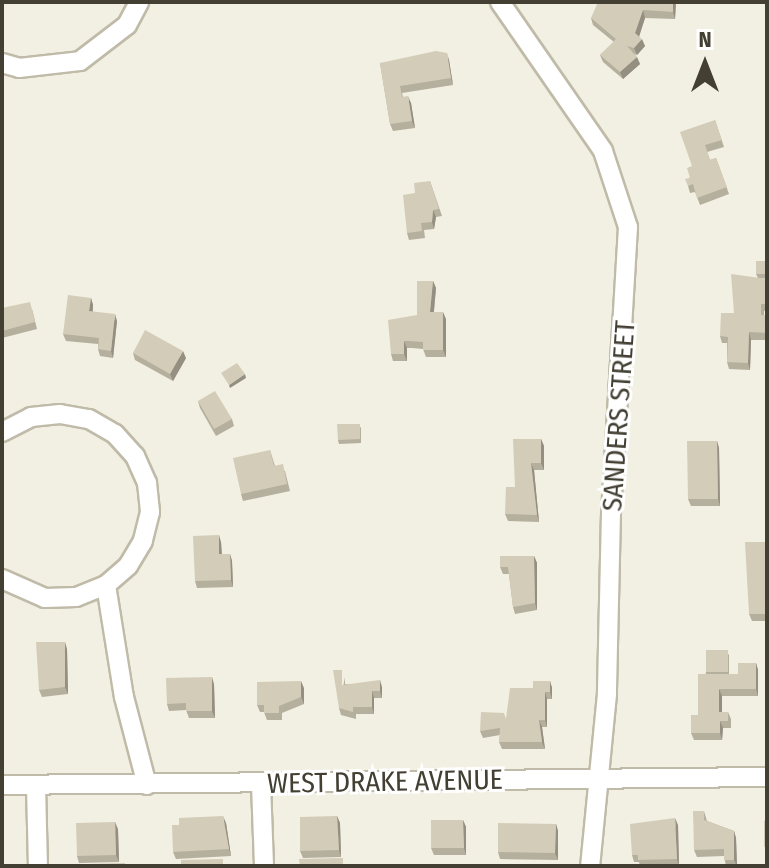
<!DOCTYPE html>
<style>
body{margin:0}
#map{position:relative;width:769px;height:868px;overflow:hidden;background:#f2efe3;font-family:"Fira Sans Condensed",sans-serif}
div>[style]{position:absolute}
.roads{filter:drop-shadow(2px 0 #c0bba8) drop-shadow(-2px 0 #c0bba8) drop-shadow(0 2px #c0bba8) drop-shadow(0 -2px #c0bba8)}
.minor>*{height:18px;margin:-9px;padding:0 9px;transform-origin:9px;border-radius:9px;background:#fff}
.wall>*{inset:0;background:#b5af9e}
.shaded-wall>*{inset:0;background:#948f81}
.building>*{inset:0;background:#d3ccb8}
span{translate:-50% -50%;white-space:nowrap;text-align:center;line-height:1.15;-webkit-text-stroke:6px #fff;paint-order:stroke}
.street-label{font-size:28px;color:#433f33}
.frame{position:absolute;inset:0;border:4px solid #433f33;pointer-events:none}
.north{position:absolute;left:665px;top:24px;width:80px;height:80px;-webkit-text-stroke:6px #fff;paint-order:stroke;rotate:0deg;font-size:22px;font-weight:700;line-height:32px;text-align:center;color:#433f33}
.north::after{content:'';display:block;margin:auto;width:28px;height:36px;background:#433f33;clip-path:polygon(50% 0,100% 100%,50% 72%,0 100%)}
</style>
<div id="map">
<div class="roads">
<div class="minor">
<i style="left:500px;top:2px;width:181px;rotate:55.3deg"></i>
<i style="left:603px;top:151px;width:80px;rotate:71.8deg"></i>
<i style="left:628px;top:227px;width:287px;rotate:93.4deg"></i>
<i style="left:611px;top:513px;width:181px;rotate:91.3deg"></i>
<i style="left:607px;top:694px;width:173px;rotate:95.6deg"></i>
<i style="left:2px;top:63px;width:18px;rotate:16deg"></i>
<i style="left:19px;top:68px;width:61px;rotate:-6.5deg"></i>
<i style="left:80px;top:61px;width:59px;rotate:-37.5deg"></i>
<i style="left:127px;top:25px;width:26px;rotate:-62deg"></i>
<i style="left:2px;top:432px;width:33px;rotate:-27deg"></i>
<i style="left:31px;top:417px;width:29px;rotate:-6deg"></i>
<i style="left:60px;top:414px;width:29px;rotate:10deg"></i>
<i style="left:89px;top:419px;width:30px;rotate:30deg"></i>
<i style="left:115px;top:434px;width:30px;rotate:48deg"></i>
<i style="left:135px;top:456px;width:30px;rotate:66deg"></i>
<i style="left:147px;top:483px;width:29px;rotate:84deg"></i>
<i style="left:150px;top:512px;width:30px;rotate:104deg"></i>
<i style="left:143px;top:541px;width:29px;rotate:121deg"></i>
<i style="left:128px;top:566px;width:29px;rotate:139deg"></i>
<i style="left:106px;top:585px;width:32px;rotate:158deg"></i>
<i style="left:76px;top:597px;width:31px;rotate:178deg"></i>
<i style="left:45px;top:598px;width:47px;rotate:-156.2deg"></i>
<i style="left:106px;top:585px;width:113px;rotate:80.9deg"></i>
<i style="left:124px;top:697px;width:91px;rotate:75.4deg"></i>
<i style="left:261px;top:784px;width:82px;rotate:87.9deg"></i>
<i style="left:2px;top:785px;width:765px;rotate:-0.6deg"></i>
<i style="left:36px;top:786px;width:80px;rotate:88.6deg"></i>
</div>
</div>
<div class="wall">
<i style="clip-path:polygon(676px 2px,675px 19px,645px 18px,639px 36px,645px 46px,637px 55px,635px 54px,640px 64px,623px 79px,603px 62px,600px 55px,614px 42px,593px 25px,591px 18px)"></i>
<i style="clip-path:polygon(449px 60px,453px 85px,402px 93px,403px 97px,411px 103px,415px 128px,393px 131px,390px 124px,380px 63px)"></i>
<i style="clip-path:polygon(715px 120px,724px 147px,707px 152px,710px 160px,716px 158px,729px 194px,700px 205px,695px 192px,690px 193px,688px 186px,692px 166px)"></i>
<i style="clip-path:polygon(430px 181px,442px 216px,436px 217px,434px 229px,424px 230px,425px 238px,409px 240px,407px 233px,415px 193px)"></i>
<i style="clip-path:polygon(767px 261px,767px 278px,758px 278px,767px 279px,767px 311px,764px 311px,764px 315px,767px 315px,767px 340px,751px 340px,750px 370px,729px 369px,727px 362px,727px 343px,722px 343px,720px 336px,758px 278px,756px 274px)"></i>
<i style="clip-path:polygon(433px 281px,436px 288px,434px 312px,446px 319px,446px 357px,426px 357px,423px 349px,412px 348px,407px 348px,407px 361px,393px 361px,391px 354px,417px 315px)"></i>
<i style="clip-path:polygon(91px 298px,93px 305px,93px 312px,117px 321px,113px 358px,100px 356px,98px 349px,98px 344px,66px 341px,63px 334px)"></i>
<i style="clip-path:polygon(2px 308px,32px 309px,37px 329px,2px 338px)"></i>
<i style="clip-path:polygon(133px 353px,186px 358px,173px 381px,135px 360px)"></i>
<i style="clip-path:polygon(198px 401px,232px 419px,234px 426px,216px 436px,200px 408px)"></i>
<i style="clip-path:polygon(361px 427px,361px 443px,339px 444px,338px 440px)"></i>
<i style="clip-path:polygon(541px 439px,544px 446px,544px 470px,534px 470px,539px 522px,508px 521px,505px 514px,515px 487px)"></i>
<i style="clip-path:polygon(717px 441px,719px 448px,720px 506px,691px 506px,688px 499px)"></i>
<i style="clip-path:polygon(270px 450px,275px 466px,285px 471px,290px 491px,243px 501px,241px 494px)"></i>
<i style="clip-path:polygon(221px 542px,222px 554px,230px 554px,232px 561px,233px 587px,197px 588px,195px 581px)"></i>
<i style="clip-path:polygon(767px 542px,767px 621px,752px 621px,749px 614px)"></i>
<i style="clip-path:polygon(534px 556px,537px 563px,537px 610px,515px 614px,513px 607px,509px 574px,503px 574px,500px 567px)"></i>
<i style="clip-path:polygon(67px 649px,68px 694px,42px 697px,39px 690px)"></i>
<i style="clip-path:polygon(729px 654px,729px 674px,738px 674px,756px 663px,758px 670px,758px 696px,722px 696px,722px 712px,728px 712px,731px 719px,731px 728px,723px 728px,722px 740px,694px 740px,691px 733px,698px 715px,706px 672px)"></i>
<i style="clip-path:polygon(345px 677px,345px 684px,382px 687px,382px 698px,374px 698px,374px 714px,356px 714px,356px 719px,341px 715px,339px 708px)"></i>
<i style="clip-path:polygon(550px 681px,552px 688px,552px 699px,547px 699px,547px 727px,542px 727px,545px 749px,502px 749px,499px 742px,500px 735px,483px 738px,480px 731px,506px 719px,533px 688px)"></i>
<i style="clip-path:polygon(214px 684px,215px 718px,189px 718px,186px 710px,169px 711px,167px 704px)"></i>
<i style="clip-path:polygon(304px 688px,304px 704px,282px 713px,282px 720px,267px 720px,264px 712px,260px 712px,257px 705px)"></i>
<i style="clip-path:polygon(704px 811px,707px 821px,734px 831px,736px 838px,737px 866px,726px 866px,724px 856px,697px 857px,694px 850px)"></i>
<i style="clip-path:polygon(337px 816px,340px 823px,341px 857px,303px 858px,300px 851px)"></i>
<i style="clip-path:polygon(463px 820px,466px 827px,466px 855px,434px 855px,431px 848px)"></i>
<i style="clip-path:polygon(226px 823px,231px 856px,176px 859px,173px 852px)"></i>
<i style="clip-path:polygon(556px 824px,558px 831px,558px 860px,500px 859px,498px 852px)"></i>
<i style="clip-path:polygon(678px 825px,679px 866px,640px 866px,639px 862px,634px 862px,632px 855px)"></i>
<i style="clip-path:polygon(118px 829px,119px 862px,79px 863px,77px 856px)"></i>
</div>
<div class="shaded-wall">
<i style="clip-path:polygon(673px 2px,676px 2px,675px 19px,673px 12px)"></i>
<i style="clip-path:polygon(643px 10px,645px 18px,638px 40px,635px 33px)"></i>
<i style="clip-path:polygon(642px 39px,645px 46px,637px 55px,634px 48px)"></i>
<i style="clip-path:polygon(447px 53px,449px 60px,453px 85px,451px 78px)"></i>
<i style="clip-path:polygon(637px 57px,640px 64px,623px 79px,620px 72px)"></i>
<i style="clip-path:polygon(408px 96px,411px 103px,415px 128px,412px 121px)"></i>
<i style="clip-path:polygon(433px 210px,436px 217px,434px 229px,432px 222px)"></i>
<i style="clip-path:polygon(433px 281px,436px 288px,433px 319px,430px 312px)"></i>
<i style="clip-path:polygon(91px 298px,93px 305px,92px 318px,89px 311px)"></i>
<i style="clip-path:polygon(443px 312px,446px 319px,446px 357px,443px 350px)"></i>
<i style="clip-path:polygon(115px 314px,117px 321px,113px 358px,111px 351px)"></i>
<i style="clip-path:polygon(749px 332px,751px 340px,750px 370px,748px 363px)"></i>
<i style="clip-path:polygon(404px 341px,407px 348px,407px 361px,404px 354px)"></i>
<i style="clip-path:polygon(183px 351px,186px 358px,173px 381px,170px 374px)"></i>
<i style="clip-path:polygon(245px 374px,246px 378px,230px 388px,229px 385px)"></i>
<i style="clip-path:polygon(541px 439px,544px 446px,544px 470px,541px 463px)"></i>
<i style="clip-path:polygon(717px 441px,719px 448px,720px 506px,718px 499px)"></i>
<i style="clip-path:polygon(531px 463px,534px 470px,539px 522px,537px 515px)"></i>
<i style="clip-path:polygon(219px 535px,221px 542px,222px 562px,219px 554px)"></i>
<i style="clip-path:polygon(230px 554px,232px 561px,233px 587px,231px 580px)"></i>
<i style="clip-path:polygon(534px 556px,537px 563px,537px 610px,535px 603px)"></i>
<i style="clip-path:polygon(65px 642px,67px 649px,68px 694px,65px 687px)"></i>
<i style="clip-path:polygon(756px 663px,758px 670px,758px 696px,756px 689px)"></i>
<i style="clip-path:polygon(212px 677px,214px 684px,215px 718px,212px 711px)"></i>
<i style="clip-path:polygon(380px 680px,382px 687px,382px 698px,380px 691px)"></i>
<i style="clip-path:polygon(301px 681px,304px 688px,304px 704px,301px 697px)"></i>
<i style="clip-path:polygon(550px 681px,552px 688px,552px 699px,550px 692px)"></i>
<i style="clip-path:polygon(719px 689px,722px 696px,722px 719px,719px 712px)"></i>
<i style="clip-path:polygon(372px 691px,374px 698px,374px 714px,372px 707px)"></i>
<i style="clip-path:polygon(545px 692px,547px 699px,547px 727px,545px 720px)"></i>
<i style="clip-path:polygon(539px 720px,542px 727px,545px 749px,542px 742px)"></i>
<i style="clip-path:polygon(720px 721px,723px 728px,722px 740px,720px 733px)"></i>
<i style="clip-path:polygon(223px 816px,226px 823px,231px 856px,229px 849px)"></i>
<i style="clip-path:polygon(337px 816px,340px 823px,341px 857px,339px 850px)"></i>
<i style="clip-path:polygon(675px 818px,678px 825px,679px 866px,677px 859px)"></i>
<i style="clip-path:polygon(463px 820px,466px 827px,466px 855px,464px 848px)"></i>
<i style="clip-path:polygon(115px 822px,118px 829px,119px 862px,116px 855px)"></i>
<i style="clip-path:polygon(556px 824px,558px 831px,558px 860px,555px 853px)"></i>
<i style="clip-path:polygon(734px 831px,736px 838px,737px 866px,734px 860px)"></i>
</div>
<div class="building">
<i style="clip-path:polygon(598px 2px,673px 2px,673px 12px,643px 10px,635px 33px,642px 39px,634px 48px,627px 46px,637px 57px,620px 72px,600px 55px,616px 39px,591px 18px)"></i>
<i style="clip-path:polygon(436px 51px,447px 53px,451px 78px,400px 86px,402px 97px,408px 96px,412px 121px,390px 124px,380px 63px)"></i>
<i style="clip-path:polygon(715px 120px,722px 140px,705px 145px,710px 160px,716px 158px,727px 187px,697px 198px,693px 184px,688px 186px,685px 179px,690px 178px,687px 168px,692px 166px,680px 132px)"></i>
<i style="clip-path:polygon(430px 181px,439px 209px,433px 210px,432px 222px,421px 223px,422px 231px,407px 233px,403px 195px,415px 193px,414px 183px)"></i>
<i style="clip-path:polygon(756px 261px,767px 261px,767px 274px,756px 274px)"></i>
<i style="clip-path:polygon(731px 274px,767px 279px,767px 304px,761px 304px,761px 315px,767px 315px,767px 333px,749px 332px,748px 363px,727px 362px,728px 337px,720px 336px,721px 313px,734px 313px)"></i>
<i style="clip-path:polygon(417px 281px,433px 281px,430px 312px,443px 312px,443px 350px,423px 350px,423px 342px,409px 341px,404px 341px,404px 354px,391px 354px,388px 320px,417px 315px)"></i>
<i style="clip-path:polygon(68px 295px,91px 298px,89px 311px,115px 314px,111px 351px,98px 349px,99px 338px,63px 334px)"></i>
<i style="clip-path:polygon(30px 302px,35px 322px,2px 331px,2px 308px)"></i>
<i style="clip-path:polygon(145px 330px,183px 351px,170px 374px,133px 353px)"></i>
<i style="clip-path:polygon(237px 363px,245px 374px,229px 385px,221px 373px)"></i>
<i style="clip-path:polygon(215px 391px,232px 419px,214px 429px,198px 401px)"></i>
<i style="clip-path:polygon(337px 424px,360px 424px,360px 439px,338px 440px)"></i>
<i style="clip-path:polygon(513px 439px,541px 439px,541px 463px,531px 463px,537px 515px,505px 514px,506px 487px,515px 487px)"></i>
<i style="clip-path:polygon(687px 441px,717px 441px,718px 499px,688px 499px)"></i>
<i style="clip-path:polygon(270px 450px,274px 466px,283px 464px,287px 484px,241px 494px,233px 458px)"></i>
<i style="clip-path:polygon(219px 535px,219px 554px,230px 554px,231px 580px,195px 581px,193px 536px)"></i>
<i style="clip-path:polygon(745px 542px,767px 542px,767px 614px,749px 614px)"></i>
<i style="clip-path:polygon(500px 556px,534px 556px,535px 603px,513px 607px,508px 567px,500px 567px)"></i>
<i style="clip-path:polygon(36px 642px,65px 642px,65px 687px,39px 690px)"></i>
<i style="clip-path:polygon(706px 650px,728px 650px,728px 672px,706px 672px)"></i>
<i style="clip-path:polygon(738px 663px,756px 663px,756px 689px,719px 689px,719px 712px,728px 712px,728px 721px,720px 721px,720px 733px,691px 733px,691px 715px,698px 715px,698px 674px,738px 674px)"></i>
<i style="clip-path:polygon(333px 670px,342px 670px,342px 685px,380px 680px,380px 691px,372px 691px,372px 707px,353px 707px,353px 712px,339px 708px)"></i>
<i style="clip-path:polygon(212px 677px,212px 711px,186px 711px,186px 703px,167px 704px,166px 678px)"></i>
<i style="clip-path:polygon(301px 681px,301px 697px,279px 706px,279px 713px,264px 713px,264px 705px,257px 705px,257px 682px)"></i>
<i style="clip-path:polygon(533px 681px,550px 681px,550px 692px,545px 692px,545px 720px,539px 720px,542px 742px,499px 742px,500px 728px,480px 731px,481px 712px,504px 713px,506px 719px,510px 688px,533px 688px)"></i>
<i style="clip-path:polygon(693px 811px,704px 811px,704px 820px,734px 831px,734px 860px,724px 860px,724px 849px,694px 850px)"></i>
<i style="clip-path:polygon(223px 816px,229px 849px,173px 852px,172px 825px,179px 825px,179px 818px)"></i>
<i style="clip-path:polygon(337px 816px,339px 850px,300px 851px,300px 817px)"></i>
<i style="clip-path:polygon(675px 818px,677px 859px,638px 860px,638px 855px,632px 855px,630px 824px)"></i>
<i style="clip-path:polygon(431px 820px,463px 820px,464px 848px,431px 848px)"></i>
<i style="clip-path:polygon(767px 820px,767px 847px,764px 847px,764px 821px)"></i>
<i style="clip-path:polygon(115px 822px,116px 855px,77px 856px,76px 823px)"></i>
<i style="clip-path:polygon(498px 823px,556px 824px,555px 853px,498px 852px)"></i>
<i style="clip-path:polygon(343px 858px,343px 866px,300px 866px,299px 859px)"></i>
<i style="clip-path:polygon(223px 859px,223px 866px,181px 866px,181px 860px)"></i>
<i style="clip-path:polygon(125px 863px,125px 866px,88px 866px,88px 864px)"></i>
</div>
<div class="street-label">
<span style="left:619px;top:416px;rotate:-86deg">SANDERS STREET</span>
<span style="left:385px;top:782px;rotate:-1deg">WEST DRAKE AVENUE</span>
</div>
<div class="frame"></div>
<div class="north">N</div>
</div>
